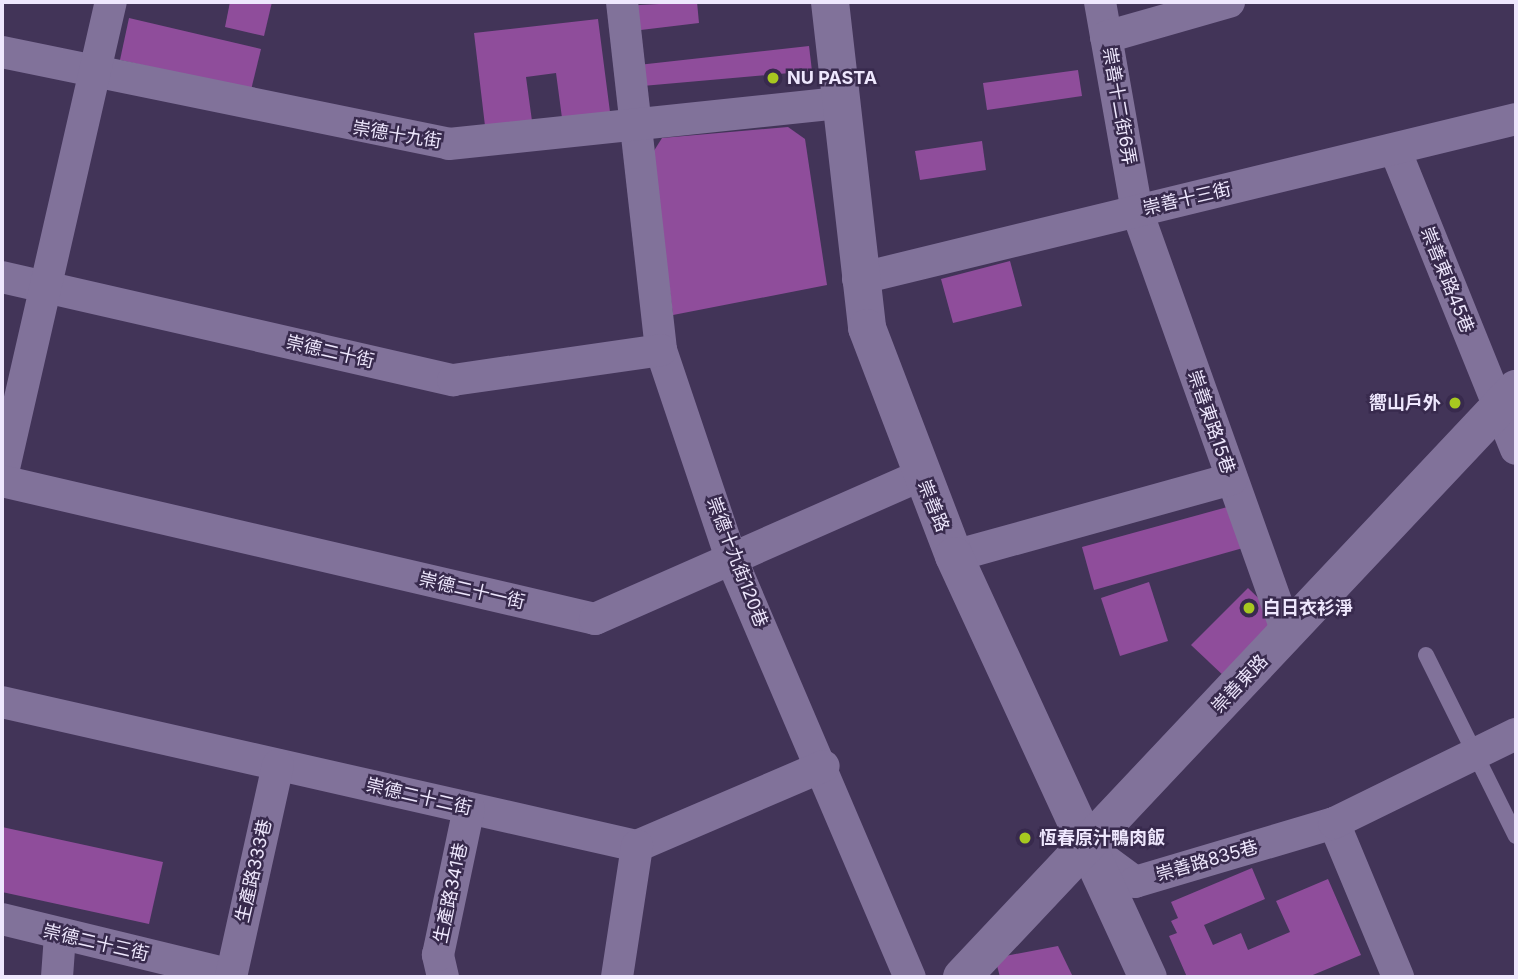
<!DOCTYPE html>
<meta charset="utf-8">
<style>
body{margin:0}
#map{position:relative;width:1518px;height:979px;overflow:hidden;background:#423458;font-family:Inter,"Noto Sans TC",sans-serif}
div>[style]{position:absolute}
.building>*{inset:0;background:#8f4d9b}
.service>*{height:16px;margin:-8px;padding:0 8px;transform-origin:8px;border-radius:8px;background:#81729a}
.minor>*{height:32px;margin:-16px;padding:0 16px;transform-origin:16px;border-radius:16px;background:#81729a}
.tertiary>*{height:38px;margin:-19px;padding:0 19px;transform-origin:19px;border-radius:19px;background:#81729a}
.dots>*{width:19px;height:19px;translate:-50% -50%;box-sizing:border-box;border:4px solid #382a4d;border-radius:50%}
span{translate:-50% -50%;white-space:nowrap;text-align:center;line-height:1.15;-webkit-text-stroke:5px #382a4d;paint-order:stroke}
.poi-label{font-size:18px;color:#eee7fd;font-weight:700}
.left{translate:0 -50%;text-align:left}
.right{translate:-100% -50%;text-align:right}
.street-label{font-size:18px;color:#eee7fd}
.frame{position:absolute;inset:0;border:4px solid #eee7fd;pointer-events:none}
</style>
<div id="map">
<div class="building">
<i style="clip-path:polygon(230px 2px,272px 2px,264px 36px,225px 27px)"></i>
<i style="clip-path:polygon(697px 2px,699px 23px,624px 32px,621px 6px)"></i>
<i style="clip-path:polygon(129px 18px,261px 49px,251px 90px,120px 60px)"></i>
<i style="clip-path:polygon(598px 19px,610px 112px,562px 118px,556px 73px,526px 77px,532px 121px,485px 126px,474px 33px)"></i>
<i style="clip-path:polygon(809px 46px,812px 71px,631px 87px,629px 66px)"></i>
<i style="clip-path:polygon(1078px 70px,1082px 96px,987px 110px,983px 83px)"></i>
<i style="clip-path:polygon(788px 127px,805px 139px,827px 285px,673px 315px,652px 154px,662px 138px)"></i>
<i style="clip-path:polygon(982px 141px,986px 170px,920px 180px,915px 151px)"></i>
<i style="clip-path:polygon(1010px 261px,1022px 306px,953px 323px,941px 279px)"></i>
<i style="clip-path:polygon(1231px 506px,1243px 548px,1094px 590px,1082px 547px)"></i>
<i style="clip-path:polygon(1149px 582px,1168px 641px,1120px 656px,1101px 598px)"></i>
<i style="clip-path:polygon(1248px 588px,1282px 621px,1226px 678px,1191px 645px)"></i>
<i style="clip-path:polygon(2px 827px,163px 862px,149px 924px,2px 892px)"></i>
<i style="clip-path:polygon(1252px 868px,1265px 899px,1204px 925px,1213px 945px,1241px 933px,1248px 950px,1290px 932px,1276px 901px,1328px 879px,1361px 955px,1308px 977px,1187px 977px,1169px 936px,1177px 933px,1171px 921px,1178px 918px,1171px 902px)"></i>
<i style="clip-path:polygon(1058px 946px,1073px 977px,1000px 977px,995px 958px)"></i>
</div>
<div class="service">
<i style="left:1426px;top:655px;width:202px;rotate:63.6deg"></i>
</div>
<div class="minor">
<i style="left:622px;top:2px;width:350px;rotate:83.6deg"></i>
<i style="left:661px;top:350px;width:219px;rotate:71.4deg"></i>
<i style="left:731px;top:558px;width:456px;rotate:66.9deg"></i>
<i style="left:1100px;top:2px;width:212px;rotate:80deg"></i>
<i style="left:1137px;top:211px;width:448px;rotate:70.4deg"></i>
<i style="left:1106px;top:37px;width:128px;rotate:-15.9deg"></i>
<i style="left:2px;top:52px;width:456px;rotate:11.6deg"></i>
<i style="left:449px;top:144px;width:392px;rotate:-6deg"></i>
<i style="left:1396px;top:152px;width:320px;rotate:68deg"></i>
<i style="left:2px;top:277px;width:463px;rotate:12.9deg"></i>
<i style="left:453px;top:380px;width:210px;rotate:-8.2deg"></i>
<i style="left:858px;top:279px;width:677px;rotate:-13.67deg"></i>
<i style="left:2px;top:477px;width:487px;rotate:-77.1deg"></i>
<i style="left:2px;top:481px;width:609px;rotate:13.1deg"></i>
<i style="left:595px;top:619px;width:356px;rotate:-23.8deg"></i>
<i style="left:954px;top:556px;width:288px;rotate:-15.5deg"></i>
<i style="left:2px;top:702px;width:651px;rotate:12.78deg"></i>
<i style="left:637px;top:846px;width:203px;rotate:-23.2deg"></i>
<i style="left:1334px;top:823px;width:167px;rotate:67.4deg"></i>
<i style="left:1089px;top:848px;width:57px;rotate:36.5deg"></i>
<i style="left:1135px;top:882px;width:208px;rotate:-16.5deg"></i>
<i style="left:1334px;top:823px;width:203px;rotate:-26.1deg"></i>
<i style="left:2px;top:919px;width:236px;rotate:13.7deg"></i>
<i style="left:57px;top:977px;width:42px;rotate:-85.9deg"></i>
<i style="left:231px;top:977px;width:217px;rotate:-77.5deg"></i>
<i style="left:443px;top:977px;width:23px;rotate:-103deg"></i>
<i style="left:438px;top:955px;width:150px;rotate:-78.1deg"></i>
<i style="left:617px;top:977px;width:133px;rotate:-81.3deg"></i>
</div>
<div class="tertiary">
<i style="left:830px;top:2px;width:328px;rotate:83.5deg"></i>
<i style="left:867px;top:328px;width:244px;rotate:69.1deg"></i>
<i style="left:954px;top:556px;width:464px;rotate:65.3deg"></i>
<i style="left:962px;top:977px;width:808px;rotate:-46.71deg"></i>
</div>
<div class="dots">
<i style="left:773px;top:78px;background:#a7c820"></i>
<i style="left:1455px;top:403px;background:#a7c820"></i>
<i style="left:1249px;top:608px;background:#a7c820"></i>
<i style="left:1025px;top:838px;background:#a7c820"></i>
</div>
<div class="poi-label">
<span class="left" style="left:787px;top:78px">NU PASTA</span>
<span class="right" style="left:1441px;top:403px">嚮山戶外</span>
<span class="left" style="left:1263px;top:608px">白日衣衫淨</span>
<span class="left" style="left:1039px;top:838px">恆春原汁鴨肉飯</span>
</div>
<div class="street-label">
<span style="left:1119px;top:106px;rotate:80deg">崇善十二街6弄</span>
<span style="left:397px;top:135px;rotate:9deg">崇德十九街</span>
<span style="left:1187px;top:199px;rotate:-13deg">崇善十三街</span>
<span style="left:1447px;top:280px;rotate:68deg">崇善東路45巷</span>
<span style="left:330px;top:352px;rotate:13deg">崇德二十街</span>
<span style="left:1211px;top:422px;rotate:71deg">崇善東路15巷</span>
<span style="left:933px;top:506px;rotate:68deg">崇善路</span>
<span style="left:737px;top:562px;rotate:69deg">崇德十九街120巷</span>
<span style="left:472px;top:591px;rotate:13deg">崇德二十一街</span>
<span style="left:1240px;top:684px;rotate:-47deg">崇善東路</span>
<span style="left:419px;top:797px;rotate:13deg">崇德二十二街</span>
<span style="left:1207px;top:861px;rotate:-16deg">崇善路835巷</span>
<span style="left:254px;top:871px;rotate:-77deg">生產路333巷</span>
<span style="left:451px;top:893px;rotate:-78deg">生產路341巷</span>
<span style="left:96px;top:943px;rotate:13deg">崇德二十三街</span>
</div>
<div class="frame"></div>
</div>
